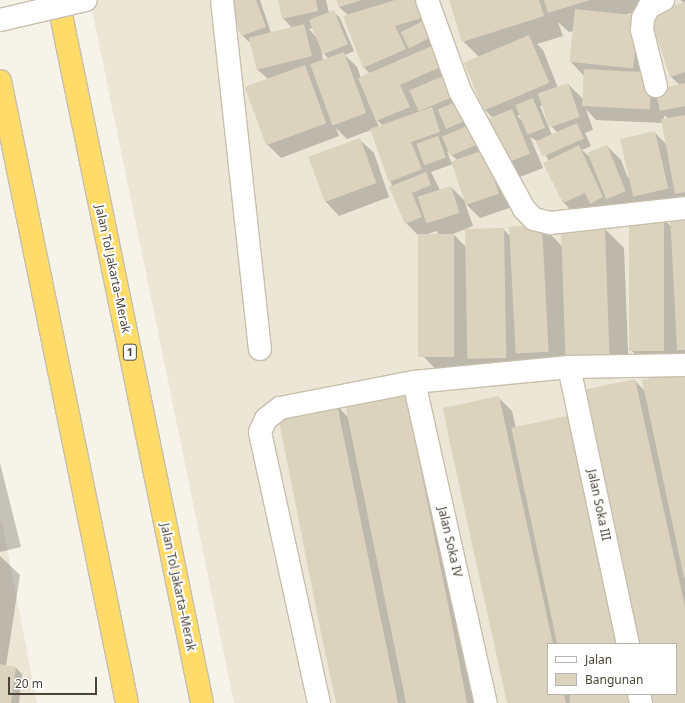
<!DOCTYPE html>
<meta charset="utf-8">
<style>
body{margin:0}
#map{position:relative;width:685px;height:703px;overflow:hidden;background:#f6f3e8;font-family:"Noto Sans",sans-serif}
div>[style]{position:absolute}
.residential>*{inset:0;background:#ebe6d6}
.shadow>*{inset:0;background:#0003}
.building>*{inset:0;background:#dcd3bf;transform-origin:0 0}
.roads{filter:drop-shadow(1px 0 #c6bfac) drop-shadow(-1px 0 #c6bfac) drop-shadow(0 1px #c6bfac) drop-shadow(0 -1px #c6bfac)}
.minor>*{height:22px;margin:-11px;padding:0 11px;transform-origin:11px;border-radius:11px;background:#fff}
.motorway>*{height:22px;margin:-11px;padding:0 11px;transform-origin:11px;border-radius:11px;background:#ffdb6a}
.bridges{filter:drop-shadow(1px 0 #c6bfac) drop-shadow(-1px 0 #c6bfac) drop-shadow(0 1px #c6bfac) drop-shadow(0 -1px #c6bfac)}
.minor-bridge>*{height:22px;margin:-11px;padding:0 11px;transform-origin:11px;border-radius:11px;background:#fff}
span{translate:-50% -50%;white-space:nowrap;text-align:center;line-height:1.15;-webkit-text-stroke:4px #fff;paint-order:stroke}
.shield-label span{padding:1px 3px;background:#fff;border:1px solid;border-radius:3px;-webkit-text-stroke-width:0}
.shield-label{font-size:11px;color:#4b4436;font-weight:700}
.street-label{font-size:12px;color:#4b4436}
.legend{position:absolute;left:547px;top:643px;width:130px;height:52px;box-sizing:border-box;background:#fff;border:1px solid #b7b4af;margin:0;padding:5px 7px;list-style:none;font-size:12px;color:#4b4436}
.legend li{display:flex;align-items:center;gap:8px;height:20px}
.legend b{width:20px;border:1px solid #b7b4af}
.scale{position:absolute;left:8px;top:677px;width:89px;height:18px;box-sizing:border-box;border:2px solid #4b4436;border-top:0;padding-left:5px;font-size:12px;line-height:14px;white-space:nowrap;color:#4b4436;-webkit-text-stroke:3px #fff;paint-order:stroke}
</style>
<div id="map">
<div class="residential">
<i style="clip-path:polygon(evenodd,90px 0,685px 0,685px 703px,234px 703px,90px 0,548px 644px,676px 644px,676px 694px,548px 694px,548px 644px)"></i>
<i style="clip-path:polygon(2px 522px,37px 703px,0 703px,0 523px)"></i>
</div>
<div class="shadow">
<i style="clip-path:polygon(evenodd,232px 0,260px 0,271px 33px,292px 28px,283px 18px,279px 0,326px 0,329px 13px,333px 11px,340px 18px,354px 51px,345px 55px,357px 67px,361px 78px,370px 74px,364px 67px,348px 15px,339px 7px,337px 0,418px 0,512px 207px,480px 218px,465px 203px,473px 226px,453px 234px,466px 247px,503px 229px,510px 236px,542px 226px,563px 247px,604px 228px,624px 248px,629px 376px,442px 376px,423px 356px,419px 236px,406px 223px,371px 130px,347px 139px,336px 128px,339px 136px,281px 158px,267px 144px,247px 87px,268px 79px,258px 70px,251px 41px,249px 42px,242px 35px,232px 0,313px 28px,317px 38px,309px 29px,313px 28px,232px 0,321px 47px,324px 54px,329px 59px,323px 61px,321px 47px,232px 0,376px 119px,383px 126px,379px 127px,376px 119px,232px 0,447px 151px,457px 160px,451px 162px,447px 151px,232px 0,453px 164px,466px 202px,451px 187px,440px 190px,431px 172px,453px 164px,232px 0,436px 231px,440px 235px,425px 235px,436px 231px)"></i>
<i style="clip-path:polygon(evenodd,450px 0,674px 0,639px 7px,640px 11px,625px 15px,666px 88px,680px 85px,671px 77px,684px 3px,680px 0,685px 0,685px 203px,680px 197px,681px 202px,647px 210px,637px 200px,639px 205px,621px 212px,613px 204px,616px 211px,578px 217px,564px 203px,544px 163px,549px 161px,537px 141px,530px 137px,543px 168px,520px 177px,507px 163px,492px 117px,485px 110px,465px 63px,479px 57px,463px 41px,450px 0,558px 22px,569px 32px,574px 31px,571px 62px,584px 76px,583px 99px,568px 84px,558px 88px,543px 50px,537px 44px,563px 36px,558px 22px,450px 0,544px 105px,551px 126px,558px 133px,552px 135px,540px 106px,544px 105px,450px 0,586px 109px,596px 120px,662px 123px,666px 144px,655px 133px,628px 178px,621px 160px,607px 146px,592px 159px,582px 150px,591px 146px,585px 133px,593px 130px,586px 109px,450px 0,520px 115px,523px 121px,517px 116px,520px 115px,450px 0,664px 115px,669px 119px,664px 120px,664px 115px)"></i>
<i style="clip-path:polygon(360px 140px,374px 153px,389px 197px,339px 216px,326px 202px,310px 158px)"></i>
<i style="clip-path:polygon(685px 213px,685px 356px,651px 371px,632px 351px,663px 219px,672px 227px)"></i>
<i style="clip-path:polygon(685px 372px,685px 703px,676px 694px,676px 644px,634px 380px,646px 392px)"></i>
<i style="clip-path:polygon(404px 393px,418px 407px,478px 703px,337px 703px,337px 406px,348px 417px)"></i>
<i style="clip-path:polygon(498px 397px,512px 411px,516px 428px,567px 417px,581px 431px,628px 644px,548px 644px,548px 694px,639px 694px,641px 703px,508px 703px)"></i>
<i style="clip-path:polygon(0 463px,21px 547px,0 552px)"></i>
<i style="clip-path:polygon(0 556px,20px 575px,6px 666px,15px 667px,22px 674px,19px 703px,0 703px)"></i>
</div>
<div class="building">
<i style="clip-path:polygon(228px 0,256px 0,266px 27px,241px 36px)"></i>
<i style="clip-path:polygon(278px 0,316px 0,318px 11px,282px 19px)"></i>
<i style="clip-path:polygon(336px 0,362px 0,339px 7px)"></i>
<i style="clip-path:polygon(395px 0,415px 0,421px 18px,395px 26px,406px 49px,363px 68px,343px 16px)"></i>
<i style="clip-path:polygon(449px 0,539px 0,544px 16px,462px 42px)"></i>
<i style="clip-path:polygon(544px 0,590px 0,548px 13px)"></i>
<i style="clip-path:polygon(685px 2px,685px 72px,670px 77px,649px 14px)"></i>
<i style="left:575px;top:9px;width:64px;height:53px;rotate:6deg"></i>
<i style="left:334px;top:10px;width:37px;height:27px;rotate:68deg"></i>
<i style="left:423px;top:21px;width:18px;height:25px;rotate:63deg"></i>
<i style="left:304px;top:24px;width:33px;height:57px;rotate:76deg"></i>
<i style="left:529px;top:35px;width:52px;height:71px;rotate:67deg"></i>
<i style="clip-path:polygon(434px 45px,443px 66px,400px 85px,410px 107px,376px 121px,358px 78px)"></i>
<i style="left:344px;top:52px;width:65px;height:36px;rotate:70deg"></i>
<i style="left:305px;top:65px;width:62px;height:64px;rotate:70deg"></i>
<i style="left:584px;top:69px;width:68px;height:37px;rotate:3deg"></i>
<i style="left:450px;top:73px;width:23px;height:44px;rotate:67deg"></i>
<i style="left:568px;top:83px;width:36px;height:32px;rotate:71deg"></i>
<i style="clip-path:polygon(685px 83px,685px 106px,660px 111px,655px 90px)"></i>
<i style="left:533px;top:98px;width:32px;height:19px;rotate:68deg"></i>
<i style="left:458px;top:101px;width:21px;height:22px;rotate:67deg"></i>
<i style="clip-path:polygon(432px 107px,440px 132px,411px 142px,422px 169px,389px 182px,370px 129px)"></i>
<i style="left:512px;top:109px;width:48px;height:26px;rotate:68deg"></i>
<i style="clip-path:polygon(685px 115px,685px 192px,675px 194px,661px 119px)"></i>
<i style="left:577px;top:123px;width:17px;height:45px;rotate:66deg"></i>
<i style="left:467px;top:126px;width:21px;height:27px;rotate:67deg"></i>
<i style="left:655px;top:131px;width:59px;height:36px;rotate:77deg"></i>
<i style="left:438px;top:136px;width:23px;height:23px;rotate:70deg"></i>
<i style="left:360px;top:138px;width:48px;height:55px;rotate:70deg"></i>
<i style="clip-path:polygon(579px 145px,603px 197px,590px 204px,585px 193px,563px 203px,543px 163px)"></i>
<i style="left:607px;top:145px;width:50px;height:21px;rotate:68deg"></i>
<i style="left:484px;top:150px;width:46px;height:35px;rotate:71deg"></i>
<i style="clip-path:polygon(426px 172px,431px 185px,412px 193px,422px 217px,405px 224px,389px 187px)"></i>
<i style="left:451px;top:186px;width:28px;height:35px;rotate:72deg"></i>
<i style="clip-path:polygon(685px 212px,685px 350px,677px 350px,670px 213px)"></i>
<i style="left:629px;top:218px;width:35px;height:133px"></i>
<i style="left:542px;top:225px;width:127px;height:33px;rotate:87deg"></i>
<i style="left:605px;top:227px;width:129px;height:44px;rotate:88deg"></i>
<i style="left:504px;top:228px;width:130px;height:39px;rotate:89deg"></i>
<i style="left:418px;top:234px;width:36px;height:123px"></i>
<i style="clip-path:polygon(685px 371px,685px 578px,684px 578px,642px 380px)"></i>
<i style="clip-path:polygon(635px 379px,685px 607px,685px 703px,648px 703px,646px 694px,676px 694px,676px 644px,635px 644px,579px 391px)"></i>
<i style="clip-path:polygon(405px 392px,450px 614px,467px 703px,406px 703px,345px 404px)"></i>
<i style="clip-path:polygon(499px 396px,553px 644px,548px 644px,548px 694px,564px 694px,566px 703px,507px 703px,449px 439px,443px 408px)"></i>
<i style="clip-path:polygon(337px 404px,390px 664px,398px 703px,336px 703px,322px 638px,278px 416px)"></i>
<i style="left:567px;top:416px;width:233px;height:57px;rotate:78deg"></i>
<i style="clip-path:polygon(0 664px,16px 667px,11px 703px,0 703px)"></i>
<i style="left:570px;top:694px;width:58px;height:9px"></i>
</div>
<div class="roads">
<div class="minor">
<i style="left:222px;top:0;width:351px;rotate:83.8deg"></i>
<i style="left:427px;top:0;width:97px;rotate:70.1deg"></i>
<i style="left:460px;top:91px;width:134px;rotate:61.5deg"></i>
<i style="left:524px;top:209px;width:14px;rotate:45deg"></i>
<i style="left:534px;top:219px;width:16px;rotate:14deg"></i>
<i style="left:550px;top:223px;width:136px;rotate:-6.3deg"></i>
<i style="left:656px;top:86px;width:58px;rotate:-104deg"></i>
<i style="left:642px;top:30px;width:12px;rotate:-85deg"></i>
<i style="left:643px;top:18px;width:13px;rotate:-61deg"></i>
<i style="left:649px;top:7px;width:16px;rotate:-27deg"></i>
<i style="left:569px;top:367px;width:283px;rotate:78deg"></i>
<i style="left:414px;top:382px;width:329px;rotate:77.4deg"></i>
<i style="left:639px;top:694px;width:9px;rotate:77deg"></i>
<i style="left:319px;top:703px;width:277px;rotate:-102.3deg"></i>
<i style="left:260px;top:432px;width:14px;rotate:-65deg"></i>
<i style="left:266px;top:419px;width:18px;rotate:-38deg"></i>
<i style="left:280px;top:408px;width:136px;rotate:-11deg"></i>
<i style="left:414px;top:382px;width:156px;rotate:-5.5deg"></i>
<i style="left:569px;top:367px;width:116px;rotate:-1deg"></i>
</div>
<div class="motorway">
<i style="left:58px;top:0;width:718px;rotate:78.42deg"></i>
<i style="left:0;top:81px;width:635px;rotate:78.46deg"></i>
</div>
</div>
<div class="bridges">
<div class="minor-bridge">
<i style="left:0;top:20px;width:88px;rotate:-13.1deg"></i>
</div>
</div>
<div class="shield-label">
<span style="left:130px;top:352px">1</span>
</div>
<div class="street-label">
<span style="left:113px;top:269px;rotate:78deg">Jalan Tol Jakarta–Merak</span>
<span style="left:599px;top:505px;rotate:78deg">Jalan Soka III</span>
<span style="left:450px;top:542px;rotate:77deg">Jalan Soka IV</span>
<span style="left:178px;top:587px;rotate:78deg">Jalan Tol Jakarta–Merak</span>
</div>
<ul class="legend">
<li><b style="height:5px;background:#fff"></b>Jalan</li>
<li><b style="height:11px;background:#dcd3bf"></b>Bangunan</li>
</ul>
<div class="scale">20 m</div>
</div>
